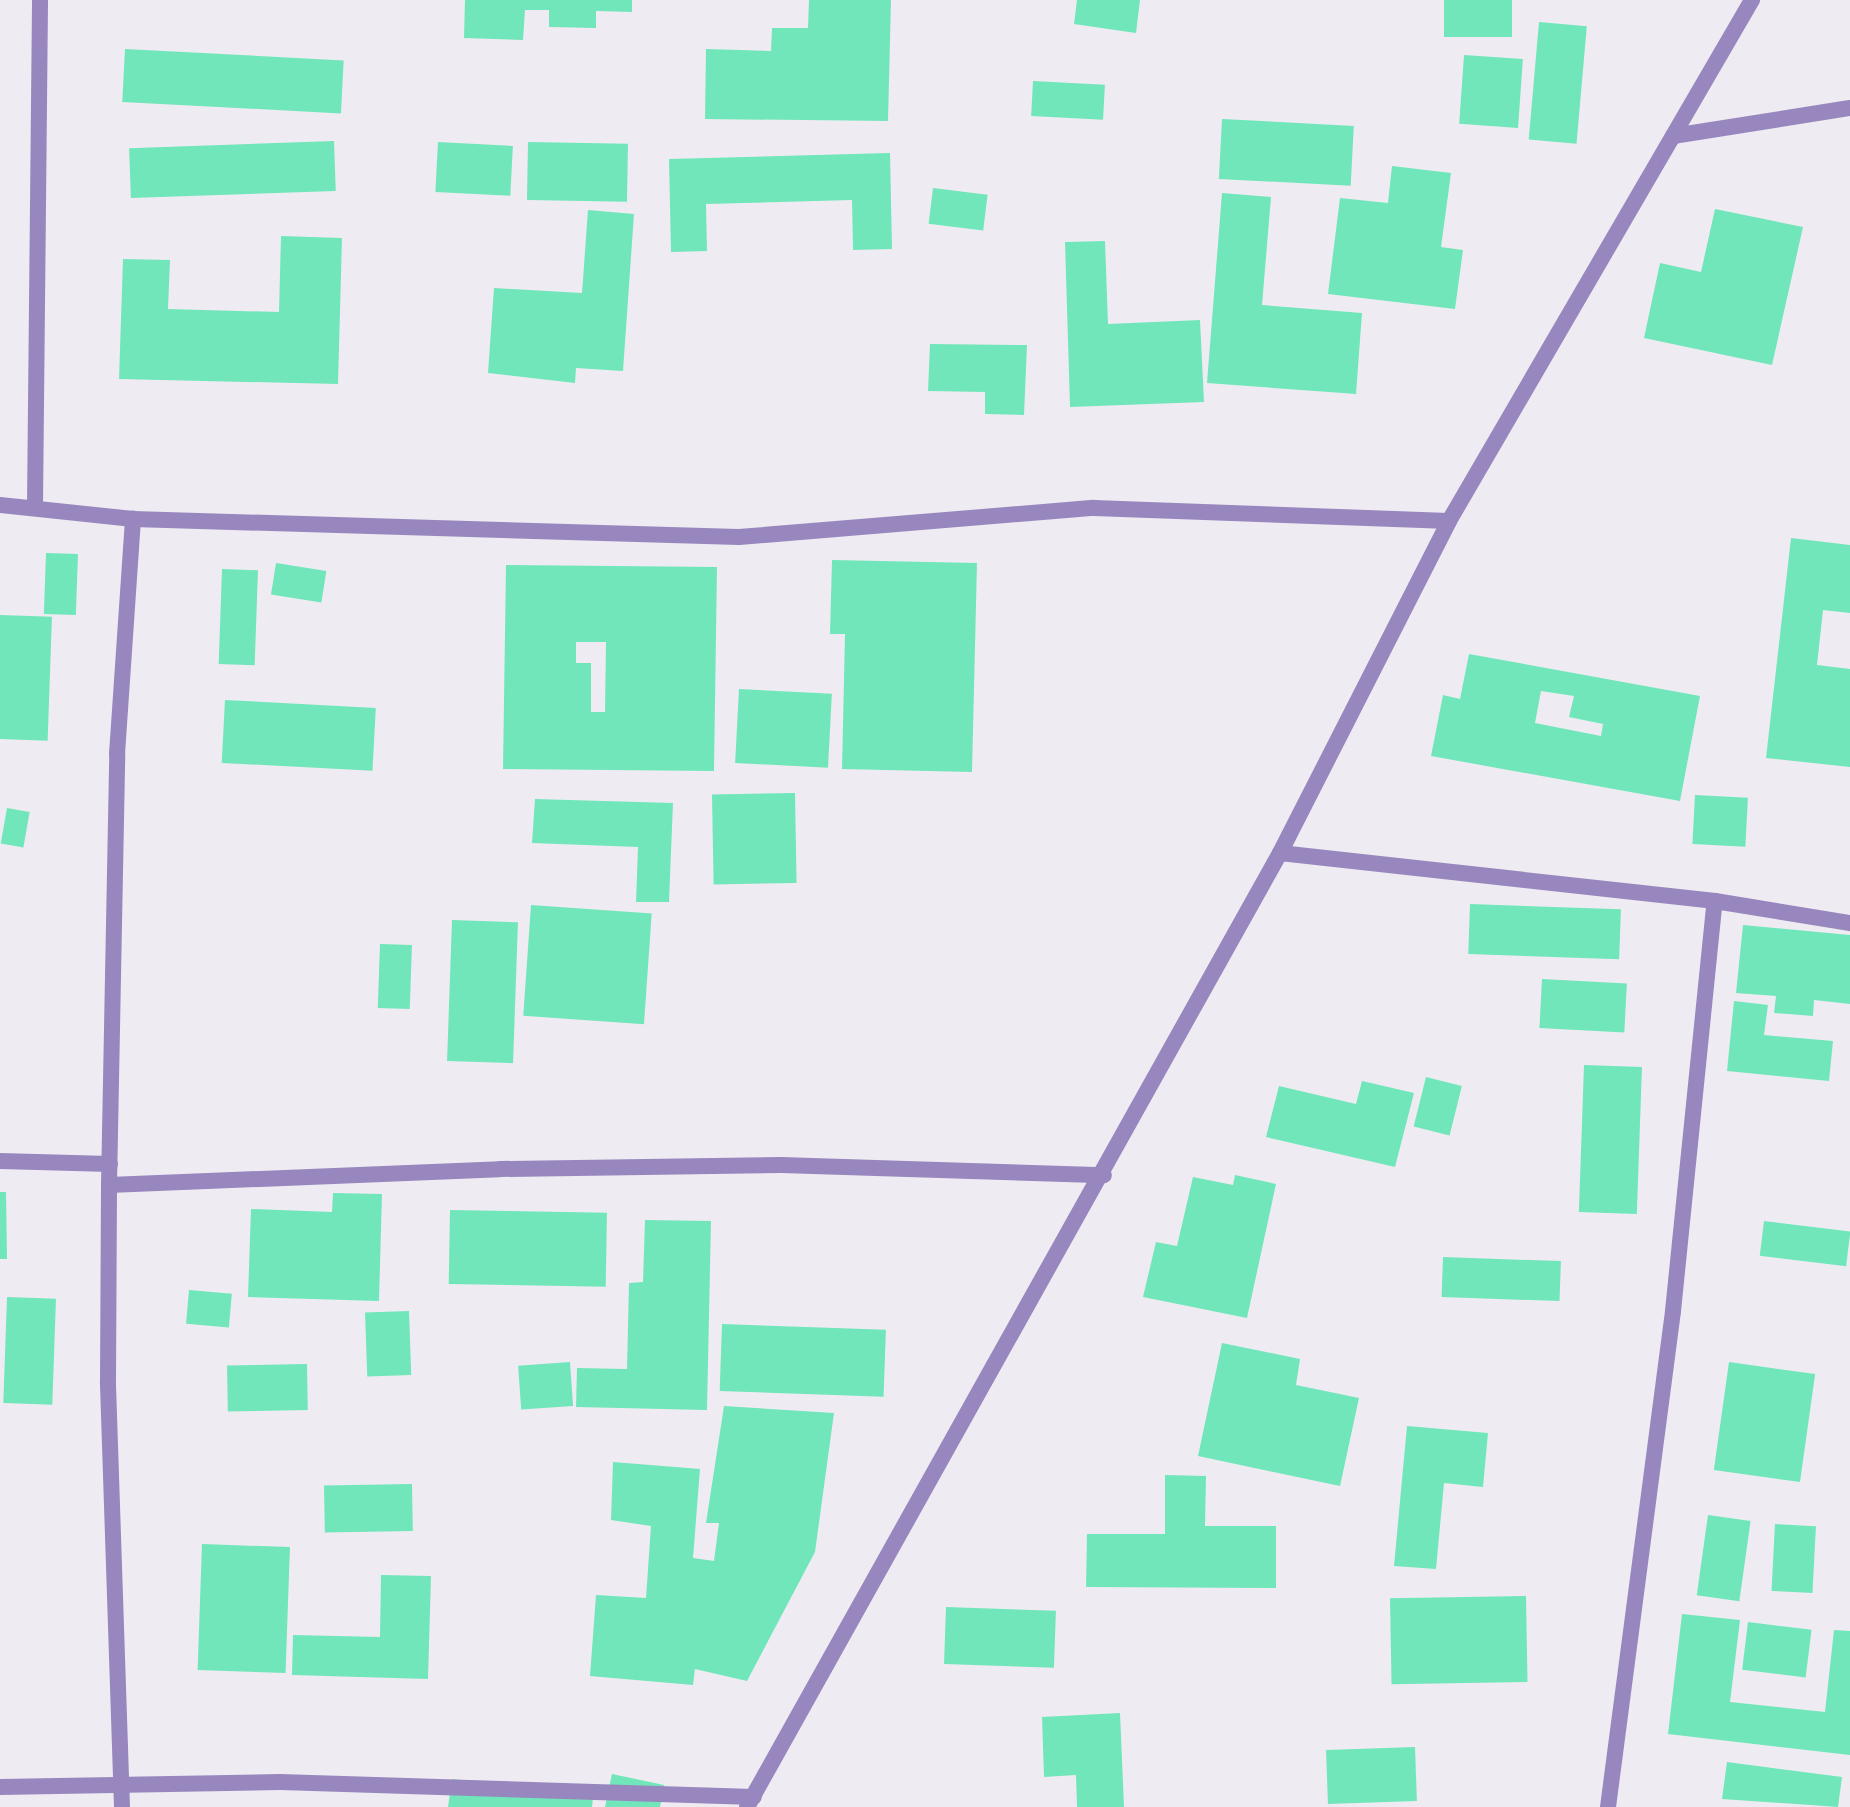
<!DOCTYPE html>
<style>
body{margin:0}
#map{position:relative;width:1850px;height:1807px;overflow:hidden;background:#eeecf2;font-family:"Golos Text",sans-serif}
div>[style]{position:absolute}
.building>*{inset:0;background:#71e6ba;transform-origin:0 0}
.minor>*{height:16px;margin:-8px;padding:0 8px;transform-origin:8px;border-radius:8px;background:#9887be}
span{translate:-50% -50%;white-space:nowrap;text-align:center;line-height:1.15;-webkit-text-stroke:6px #fbfafe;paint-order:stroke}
</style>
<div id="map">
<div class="building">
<i style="clip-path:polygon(465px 0,632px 0,632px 12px,596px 11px,596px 28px,549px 27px,549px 10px,525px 10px,523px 40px,464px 38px)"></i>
<i style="clip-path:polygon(809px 0,891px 0,888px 121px,705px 119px,706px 49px,771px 51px,772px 28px,808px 28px)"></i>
<i style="clip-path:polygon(1077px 0,1140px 0,1136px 33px,1074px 24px)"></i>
<i style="left:1444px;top:0;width:68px;height:37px"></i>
<i style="left:1539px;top:22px;width:48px;height:118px;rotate:5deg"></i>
<i style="left:125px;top:49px;width:219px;height:53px;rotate:3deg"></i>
<i style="left:1464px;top:55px;width:59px;height:69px;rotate:4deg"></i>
<i style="left:1033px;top:81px;width:72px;height:35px;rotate:3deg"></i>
<i style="left:1222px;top:119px;width:132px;height:60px;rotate:3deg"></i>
<i style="left:334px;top:141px;width:50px;height:205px;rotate:88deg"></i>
<i style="left:438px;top:142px;width:75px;height:50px;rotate:3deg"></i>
<i style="left:528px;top:142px;width:100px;height:58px;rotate:1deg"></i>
<i style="clip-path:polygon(890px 153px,892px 249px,853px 250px,852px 200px,706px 204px,707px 251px,671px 252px,669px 159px)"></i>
<i style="clip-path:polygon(1392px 166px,1451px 173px,1441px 247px,1463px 250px,1455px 309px,1328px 294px,1340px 198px,1388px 203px)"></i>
<i style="left:933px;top:188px;width:55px;height:36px;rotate:7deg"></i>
<i style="clip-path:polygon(1222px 193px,1271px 197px,1262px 305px,1362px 313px,1356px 394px,1207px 383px)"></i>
<i style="clip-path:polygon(1715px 209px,1803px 227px,1772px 365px,1644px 338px,1660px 263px,1701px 272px)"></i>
<i style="clip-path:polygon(588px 210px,634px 214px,623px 371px,576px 368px,575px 383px,488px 373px,494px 288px,582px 293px)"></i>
<i style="clip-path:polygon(281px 236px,342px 238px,338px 384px,119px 379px,123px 259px,170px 260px,168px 309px,279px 312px)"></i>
<i style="clip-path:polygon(1105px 241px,1108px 324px,1200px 320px,1204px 402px,1070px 407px,1065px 242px)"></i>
<i style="clip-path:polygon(930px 344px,1027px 345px,1024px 415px,985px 414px,985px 392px,928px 391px)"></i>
<i style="clip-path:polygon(1791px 538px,1850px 545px,1850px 613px,1823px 610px,1817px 665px,1850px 669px,1850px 767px,1766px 758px)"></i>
<i style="left:46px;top:553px;width:32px;height:61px;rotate:2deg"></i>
<i style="clip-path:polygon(832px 560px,977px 563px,972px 772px,842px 769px,845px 634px,830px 634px)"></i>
<i style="left:276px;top:563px;width:51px;height:32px;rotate:9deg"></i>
<i style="clip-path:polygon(evenodd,506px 565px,717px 567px,714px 771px,503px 769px,506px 565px,576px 642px,606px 642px,605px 712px,591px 712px,591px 663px,576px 663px,576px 642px)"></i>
<i style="left:222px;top:569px;width:36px;height:95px;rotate:2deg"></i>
<i style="left:0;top:615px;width:52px;height:124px;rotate:2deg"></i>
<i style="clip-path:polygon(evenodd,1469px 654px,1700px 696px,1680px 801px,1431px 756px,1443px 695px,1460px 699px,1469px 654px,1541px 691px,1574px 696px,1569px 717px,1603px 724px,1601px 736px,1535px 723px,1541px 691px)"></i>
<i style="left:739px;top:689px;width:93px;height:74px;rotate:3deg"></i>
<i style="left:225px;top:700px;width:151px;height:63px;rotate:3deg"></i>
<i style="left:795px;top:793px;width:90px;height:83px;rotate:89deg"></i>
<i style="left:1695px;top:795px;width:53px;height:49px;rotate:3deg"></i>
<i style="clip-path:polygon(535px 799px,673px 803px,669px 902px,636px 902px,638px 847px,532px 843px)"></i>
<i style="left:7px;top:808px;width:23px;height:36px;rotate:10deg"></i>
<i style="left:1470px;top:904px;width:151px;height:50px;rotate:2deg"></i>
<i style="left:531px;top:905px;width:121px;height:111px;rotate:4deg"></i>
<i style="left:452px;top:920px;width:66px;height:141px;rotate:2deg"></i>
<i style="clip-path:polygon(1743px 925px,1850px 935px,1850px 1004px,1814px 1000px,1813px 1016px,1774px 1013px,1776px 996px,1736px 993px)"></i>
<i style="left:380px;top:944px;width:32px;height:64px;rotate:2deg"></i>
<i style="left:1542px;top:979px;width:85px;height:49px;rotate:3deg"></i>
<i style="clip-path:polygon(1734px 1001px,1768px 1005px,1764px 1035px,1833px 1041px,1829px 1081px,1727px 1071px)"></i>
<i style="left:1584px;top:1065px;width:58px;height:147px;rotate:2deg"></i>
<i style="left:1426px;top:1077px;width:37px;height:51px;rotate:14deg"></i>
<i style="clip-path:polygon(1362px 1081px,1414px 1093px,1395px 1167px,1266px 1137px,1279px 1086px,1356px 1104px)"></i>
<i style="clip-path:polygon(1235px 1175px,1276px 1184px,1247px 1318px,1143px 1297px,1156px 1242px,1177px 1246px,1193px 1177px,1233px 1185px)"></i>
<i style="clip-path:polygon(0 1192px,6px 1192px,7px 1259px,0 1259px)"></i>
<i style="clip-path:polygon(333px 1193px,382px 1194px,379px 1301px,248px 1297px,251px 1209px,332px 1212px)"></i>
<i style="left:450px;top:1210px;width:157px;height:74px;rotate:1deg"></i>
<i style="clip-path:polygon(645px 1220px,711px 1221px,707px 1410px,576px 1407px,577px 1368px,627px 1369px,629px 1283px,643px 1282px)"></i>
<i style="left:1764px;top:1221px;width:87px;height:35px;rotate:7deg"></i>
<i style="left:1443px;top:1257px;width:118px;height:40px;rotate:2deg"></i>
<i style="left:189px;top:1290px;width:43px;height:34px;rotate:5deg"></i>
<i style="left:7px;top:1297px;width:49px;height:106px;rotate:2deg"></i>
<i style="left:409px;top:1311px;width:64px;height:44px;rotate:88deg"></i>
<i style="left:722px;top:1324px;width:164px;height:67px;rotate:2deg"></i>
<i style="clip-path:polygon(1222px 1343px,1300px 1359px,1296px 1385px,1359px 1398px,1340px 1486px,1198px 1456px)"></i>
<i style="left:570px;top:1362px;width:44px;height:52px;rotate:86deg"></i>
<i style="left:1729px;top:1362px;width:87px;height:109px;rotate:8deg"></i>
<i style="left:307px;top:1364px;width:46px;height:80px;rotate:89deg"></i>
<i style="clip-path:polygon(724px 1406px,834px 1413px,815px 1552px,747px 1681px,695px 1669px,693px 1685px,590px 1676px,596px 1595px,646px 1598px,651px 1526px,611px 1520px,613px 1462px,700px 1469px,693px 1558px,714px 1561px,719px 1523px,706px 1523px)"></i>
<i style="clip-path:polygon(1407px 1426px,1488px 1433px,1483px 1487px,1444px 1483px,1436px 1569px,1394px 1566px)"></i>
<i style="clip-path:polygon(1165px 1475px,1206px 1476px,1205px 1526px,1276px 1526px,1276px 1588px,1086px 1587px,1087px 1534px,1165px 1534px)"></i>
<i style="left:412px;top:1484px;width:47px;height:88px;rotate:89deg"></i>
<i style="left:1708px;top:1515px;width:43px;height:81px;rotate:8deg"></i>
<i style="left:1775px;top:1524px;width:41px;height:67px;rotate:3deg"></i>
<i style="left:202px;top:1544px;width:88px;height:126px;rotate:2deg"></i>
<i style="clip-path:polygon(381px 1575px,431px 1576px,428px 1679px,292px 1675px,293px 1635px,380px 1637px)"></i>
<i style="left:1526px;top:1596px;width:86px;height:136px;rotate:89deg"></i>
<i style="left:946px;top:1607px;width:110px;height:57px;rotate:2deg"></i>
<i style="clip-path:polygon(1682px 1614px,1740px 1620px,1730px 1702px,1825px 1712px,1834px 1630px,1850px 1631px,1850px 1755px,1668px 1734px)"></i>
<i style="left:1748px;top:1622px;width:64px;height:48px;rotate:7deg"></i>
<i style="clip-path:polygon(1120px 1713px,1124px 1807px,1077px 1807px,1076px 1775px,1044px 1777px,1042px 1717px)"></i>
<i style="left:1415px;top:1747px;width:54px;height:89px;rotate:88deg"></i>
<i style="clip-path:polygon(1727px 1762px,1842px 1777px,1838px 1807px,1722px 1799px)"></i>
<i style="clip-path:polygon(612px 1774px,664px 1785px,660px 1807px,605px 1807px)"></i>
<i style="clip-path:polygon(452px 1779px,593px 1798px,592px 1807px,448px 1807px)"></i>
</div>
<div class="minor">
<i style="left:1673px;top:136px;width:179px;rotate:-9deg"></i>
<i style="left:0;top:505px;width:134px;rotate:6deg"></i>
<i style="left:133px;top:519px;width:606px;rotate:1.7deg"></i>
<i style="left:739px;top:537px;width:356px;rotate:-4.7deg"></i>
<i style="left:1094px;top:508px;width:355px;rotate:2.1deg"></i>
<i style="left:35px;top:506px;width:506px;rotate:-89.43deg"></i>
<i style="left:1280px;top:853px;width:438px;rotate:6.3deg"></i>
<i style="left:1715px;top:901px;width:137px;rotate:9.3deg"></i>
<i style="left:0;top:1161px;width:110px;rotate:1.6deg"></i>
<i style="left:109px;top:1185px;width:391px;rotate:-2.3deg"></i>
<i style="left:500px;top:1169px;width:281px;rotate:-0.8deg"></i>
<i style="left:781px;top:1165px;width:323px;rotate:1.8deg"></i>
<i style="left:0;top:1787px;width:280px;rotate:-1deg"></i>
<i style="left:280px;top:1782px;width:474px;rotate:1.8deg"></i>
<i style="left:122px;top:1807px;width:427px;rotate:-91.9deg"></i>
<i style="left:108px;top:1380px;width:195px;rotate:-89.7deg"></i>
<i style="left:109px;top:1185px;width:431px;rotate:-88.9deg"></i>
<i style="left:117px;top:754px;width:236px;rotate:-86.1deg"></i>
<i style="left:747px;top:1807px;width:1093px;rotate:-60.81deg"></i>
<i style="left:1280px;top:853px;width:373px;rotate:-63deg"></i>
<i style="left:1449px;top:521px;width:603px;rotate:-59.82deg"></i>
<i style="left:1608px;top:1807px;width:500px;rotate:-82.53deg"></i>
<i style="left:1673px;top:1311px;width:412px;rotate:-84.2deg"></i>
</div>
</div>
